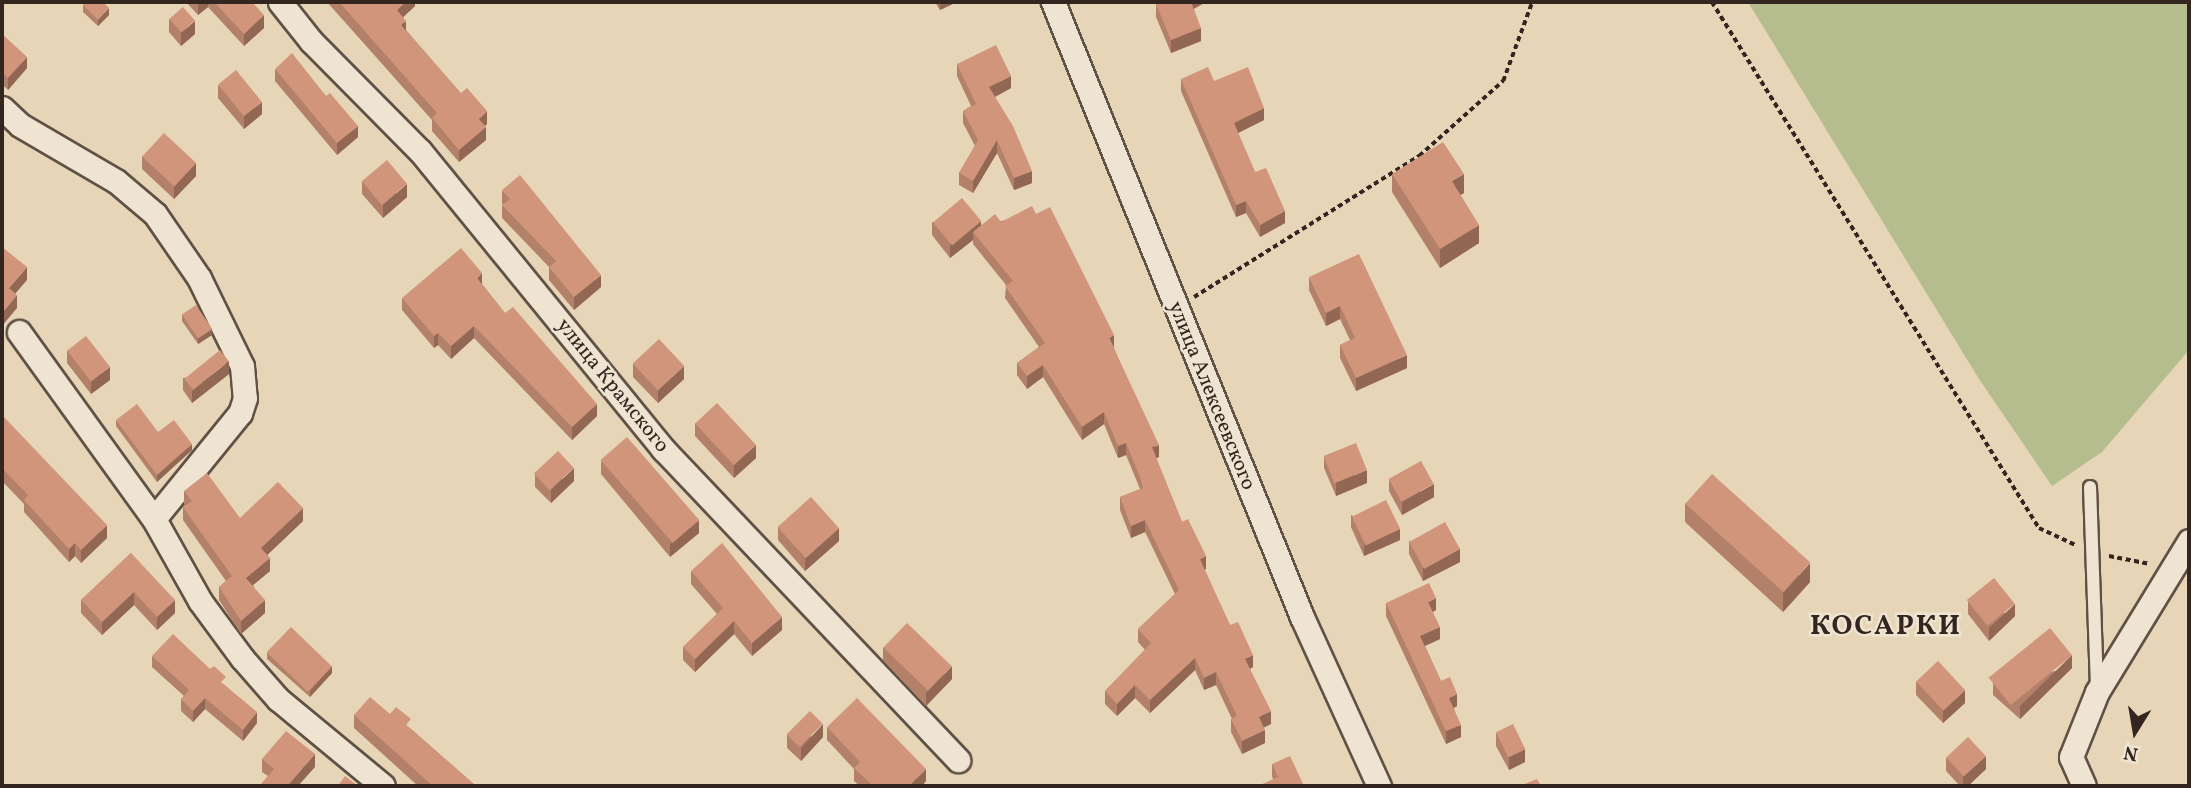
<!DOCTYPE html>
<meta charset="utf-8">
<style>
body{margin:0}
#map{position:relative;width:2191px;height:788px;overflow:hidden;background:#e7d5b8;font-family:Vollkorn,serif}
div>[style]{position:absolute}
.green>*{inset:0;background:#b5bd8f}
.path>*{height:3.5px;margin-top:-1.75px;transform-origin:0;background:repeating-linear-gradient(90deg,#33251f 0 5px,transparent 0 8.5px)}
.roads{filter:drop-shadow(2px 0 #605145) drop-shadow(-2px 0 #605145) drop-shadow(0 2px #605145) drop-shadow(0 -2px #605145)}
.service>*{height:12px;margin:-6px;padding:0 6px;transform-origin:6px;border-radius:6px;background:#efe4d1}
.minor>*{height:23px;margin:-11.5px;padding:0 11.5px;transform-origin:11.5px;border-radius:11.5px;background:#efe4d1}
.wall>*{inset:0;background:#b38069}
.shaded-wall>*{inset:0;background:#926855}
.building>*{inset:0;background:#d0957a;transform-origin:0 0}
span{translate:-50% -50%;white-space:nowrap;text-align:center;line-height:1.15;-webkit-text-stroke:5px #efe4d1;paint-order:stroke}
.street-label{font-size:21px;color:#33251f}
.district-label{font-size:28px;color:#33251f;font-weight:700;letter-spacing:2px}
.frame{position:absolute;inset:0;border:4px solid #33251f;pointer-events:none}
.north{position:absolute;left:2100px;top:697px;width:70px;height:70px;-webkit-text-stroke:5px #efe4d1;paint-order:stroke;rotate:191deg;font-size:19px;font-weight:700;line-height:28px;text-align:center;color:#33251f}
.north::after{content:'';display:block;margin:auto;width:24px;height:32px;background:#33251f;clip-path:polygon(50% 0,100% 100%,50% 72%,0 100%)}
</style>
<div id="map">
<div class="green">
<i style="clip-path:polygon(1748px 2px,2189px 2px,2189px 350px,2102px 452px,2052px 486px,1979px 379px)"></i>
</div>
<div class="path">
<i style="left:1712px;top:2px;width:619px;rotate:58.13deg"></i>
<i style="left:2039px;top:528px;width:40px;rotate:25deg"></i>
<i style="left:1194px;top:297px;width:266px;rotate:-32.1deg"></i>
<i style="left:1419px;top:156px;width:113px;rotate:-41.8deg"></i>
<i style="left:1503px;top:81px;width:84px;rotate:-69.8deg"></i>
<i style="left:2109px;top:556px;width:42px;rotate:11deg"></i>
</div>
<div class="roads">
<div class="service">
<i style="left:2090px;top:487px;width:199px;rotate:88deg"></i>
</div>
<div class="minor">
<i style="left:280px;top:2px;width:50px;rotate:51.5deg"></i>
<i style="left:311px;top:41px;width:155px;rotate:45.3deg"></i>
<i style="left:420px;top:151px;width:385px;rotate:50.8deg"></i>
<i style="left:663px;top:449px;width:429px;rotate:46.5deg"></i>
<i style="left:1053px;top:2px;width:663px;rotate:67.96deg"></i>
<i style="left:1302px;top:617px;width:186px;rotate:65.5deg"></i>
<i style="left:2px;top:108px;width:25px;rotate:43deg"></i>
<i style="left:20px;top:125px;width:111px;rotate:30.3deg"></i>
<i style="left:116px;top:181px;width:51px;rotate:40.2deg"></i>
<i style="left:155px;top:214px;width:78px;rotate:55.5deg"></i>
<i style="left:199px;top:278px;width:98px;rotate:64deg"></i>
<i style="left:242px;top:366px;width:32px;rotate:85deg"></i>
<i style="left:245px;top:398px;width:16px;rotate:108deg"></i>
<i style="left:240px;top:413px;width:136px;rotate:129.1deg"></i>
<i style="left:154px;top:519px;width:94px;rotate:60.7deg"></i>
<i style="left:200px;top:601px;width:71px;rotate:53.6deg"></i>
<i style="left:242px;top:658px;width:55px;rotate:48.7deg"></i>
<i style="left:278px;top:699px;width:136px;rotate:39.6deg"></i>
<i style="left:19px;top:332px;width:231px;rotate:54.2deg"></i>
<i style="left:2084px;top:786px;width:32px;rotate:-114deg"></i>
<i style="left:2071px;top:757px;width:70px;rotate:-68.2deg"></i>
<i style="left:2097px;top:692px;width:177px;rotate:-58.6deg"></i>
</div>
</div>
<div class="wall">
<i style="clip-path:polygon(186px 2px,252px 2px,264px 28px,244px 46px,208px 7px,198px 15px)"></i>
<i style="clip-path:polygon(327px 2px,415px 2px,415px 6px,403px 17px,406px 30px,487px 124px,485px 126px,486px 140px,459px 162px,432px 131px,432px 120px)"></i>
<i style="clip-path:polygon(935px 2px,957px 2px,940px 10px)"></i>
<i style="clip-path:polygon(1155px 2px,1206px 2px,1194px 9px,1201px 41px,1171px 53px,1156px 17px,1156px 4px)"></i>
<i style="clip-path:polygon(83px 5px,109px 15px,98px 26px,83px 12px)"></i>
<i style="clip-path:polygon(169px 19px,195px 34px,181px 46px,169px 32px)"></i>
<i style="clip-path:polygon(2px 34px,27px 68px,8px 90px,2px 84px)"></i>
<i style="clip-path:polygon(957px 64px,1011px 88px,995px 97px,1032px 183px,1014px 190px,997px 153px,973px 193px,959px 185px,959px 173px,975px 146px,963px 123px,963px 111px,971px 106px,957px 76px)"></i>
<i style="clip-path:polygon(275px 69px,326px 96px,358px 137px,337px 155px,275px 81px)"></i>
<i style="clip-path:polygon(1181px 79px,1214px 81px,1264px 120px,1238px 133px,1255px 172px,1285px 223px,1260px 237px,1246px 213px,1236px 217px,1181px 91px)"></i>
<i style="clip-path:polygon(218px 85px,262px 114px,244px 129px,218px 98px)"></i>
<i style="clip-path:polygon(142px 156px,196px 176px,174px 199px,142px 169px)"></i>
<i style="clip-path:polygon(1392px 174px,1464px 193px,1460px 195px,1479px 243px,1440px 268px,1392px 192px)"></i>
<i style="clip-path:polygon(362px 181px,407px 197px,383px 218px,362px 194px)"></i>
<i style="clip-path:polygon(502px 190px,601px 287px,574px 310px,549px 280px,549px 267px,502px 218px,502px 205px,503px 205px,502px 203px)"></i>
<i style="clip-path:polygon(1036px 214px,1114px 348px,1159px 457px,1156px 458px,1182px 522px,1206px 569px,1204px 570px,1230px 625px,1253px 667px,1250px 669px,1271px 724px,1264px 727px,1265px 743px,1242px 754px,1231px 732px,1231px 719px,1232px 719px,1216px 685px,1204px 690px,1195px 670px,1150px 713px,1135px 698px,1117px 716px,1105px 704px,1105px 691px,1145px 650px,1138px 642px,1138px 629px,1175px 594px,1145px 532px,1131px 538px,1120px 510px,1120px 497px,1140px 489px,1126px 455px,1118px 458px,1104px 424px,1082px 440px,1043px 377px,1027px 389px,1017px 375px,1017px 363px,1039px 347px,1005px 298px,1006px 285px,973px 244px,973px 240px,950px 258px,932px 235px,932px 222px,981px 225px)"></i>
<i style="clip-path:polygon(1309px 277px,1407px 368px,1356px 391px,1340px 358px,1340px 345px,1350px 340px,1340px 319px,1326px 326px,1309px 290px)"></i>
<i style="clip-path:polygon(482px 284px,505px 313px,597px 416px,572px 440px,474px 338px,451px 359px,438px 345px,434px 348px,402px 310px,402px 298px)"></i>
<i style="clip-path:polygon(182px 314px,212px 335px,198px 344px,182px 321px)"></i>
<i style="clip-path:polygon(67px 350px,110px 380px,91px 394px,67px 363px)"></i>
<i style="clip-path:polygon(633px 364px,684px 379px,658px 403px,633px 377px)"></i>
<i style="clip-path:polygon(229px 374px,192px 403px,183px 390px,183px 378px)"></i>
<i style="clip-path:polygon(2px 415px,107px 538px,81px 563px,75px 556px,69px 562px,24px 512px,24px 504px,2px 481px)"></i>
<i style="clip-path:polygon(116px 420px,158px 432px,192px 450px,157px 482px,116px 426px)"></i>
<i style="clip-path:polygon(695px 423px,756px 458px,734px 478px,695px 436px)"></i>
<i style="clip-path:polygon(1324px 456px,1367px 483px,1336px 496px,1324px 468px)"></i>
<i style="clip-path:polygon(601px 461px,699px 533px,670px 557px,601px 474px)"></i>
<i style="clip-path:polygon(535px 474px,574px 481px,551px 503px,535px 487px)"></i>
<i style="clip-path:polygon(1389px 479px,1434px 497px,1402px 515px,1389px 491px)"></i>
<i style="clip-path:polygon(184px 491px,240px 518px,303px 521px,267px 555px,270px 571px,253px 585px,265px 613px,241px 634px,219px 600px,219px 587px,226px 581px,183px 520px,183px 507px,185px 505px,184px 504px)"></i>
<i style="clip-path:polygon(1685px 503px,1810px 582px,1783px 612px,1685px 522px)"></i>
<i style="clip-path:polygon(1351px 515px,1400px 540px,1364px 556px,1351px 527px)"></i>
<i style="clip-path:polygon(778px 527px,839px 541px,805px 571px,778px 540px)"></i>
<i style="clip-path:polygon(1409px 541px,1460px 562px,1423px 581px,1409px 554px)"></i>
<i style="clip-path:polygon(131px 553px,175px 613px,157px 630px,134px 605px,102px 635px,81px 613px,81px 600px)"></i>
<i style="clip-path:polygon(691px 571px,782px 630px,752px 656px,734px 634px,695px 672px,683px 660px,683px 647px,717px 614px,691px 584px)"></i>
<i style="clip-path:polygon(1968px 602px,2015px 616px,1989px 641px,1968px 614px)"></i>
<i style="clip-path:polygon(1386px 603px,1436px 610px,1433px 612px,1440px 639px,1425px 646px,1441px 681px,1457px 706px,1454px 708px,1461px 737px,1446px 744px,1386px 616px)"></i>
<i style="clip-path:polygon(883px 647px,952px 679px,926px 706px,883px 660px)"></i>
<i style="clip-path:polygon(267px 653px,332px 673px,310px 697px,267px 659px)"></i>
<i style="clip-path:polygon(152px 656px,226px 686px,257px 723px,243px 741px,205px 709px,193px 722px,181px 711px,181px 699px,184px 696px,152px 667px)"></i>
<i style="clip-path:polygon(2072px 668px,2020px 719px,1993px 695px,1993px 682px)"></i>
<i style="clip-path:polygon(1916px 682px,1965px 703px,1943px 723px,1916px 695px)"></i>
<i style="clip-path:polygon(390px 714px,411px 729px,476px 786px,418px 786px,354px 728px,354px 715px)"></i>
<i style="clip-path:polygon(827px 727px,926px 781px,922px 786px,860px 786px,854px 781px,854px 769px,827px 740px)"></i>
<i style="clip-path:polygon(1496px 733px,1525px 762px,1509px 770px,1496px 746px)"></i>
<i style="clip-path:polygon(787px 735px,823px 737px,801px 761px,787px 748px)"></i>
<i style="clip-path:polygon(1946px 758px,1986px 769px,1968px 786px,1960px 786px,1946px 771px)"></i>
<i style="clip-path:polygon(262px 759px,315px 767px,268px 776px,262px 772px)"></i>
<i style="clip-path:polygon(1272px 764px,1304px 786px,1273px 779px,1272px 776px)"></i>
</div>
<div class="shaded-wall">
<i style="clip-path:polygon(200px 2px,208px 2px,208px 7px,198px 15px,198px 3px)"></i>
<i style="clip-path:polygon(406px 2px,415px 2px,415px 6px,397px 23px,397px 10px)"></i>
<i style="clip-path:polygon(940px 2px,957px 2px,940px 10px)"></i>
<i style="clip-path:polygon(1189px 2px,1206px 2px,1189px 11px)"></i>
<i style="clip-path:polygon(109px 8px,109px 15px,98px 26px,98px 20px)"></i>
<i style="clip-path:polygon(264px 15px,264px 28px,244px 46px,244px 34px)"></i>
<i style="clip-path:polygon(195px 21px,195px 34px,181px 46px,181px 33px)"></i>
<i style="clip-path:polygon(406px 21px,406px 33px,401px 25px)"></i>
<i style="clip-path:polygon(1201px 28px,1201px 41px,1171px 53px,1171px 40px)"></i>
<i style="clip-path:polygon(27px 57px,27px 68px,8px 90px,8px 78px)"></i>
<i style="clip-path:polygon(1011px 76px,1011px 88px,989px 100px,989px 87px)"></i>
<i style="clip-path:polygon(262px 102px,262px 114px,244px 129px,244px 116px)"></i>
<i style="clip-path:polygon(1264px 108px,1264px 120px,1234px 135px,1234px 123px)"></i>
<i style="clip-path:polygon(487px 111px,487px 124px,479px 132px,479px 119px)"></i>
<i style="clip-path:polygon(358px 126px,358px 137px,337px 155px,337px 143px)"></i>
<i style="clip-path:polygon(486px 127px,486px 140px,459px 162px,459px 150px)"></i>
<i style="clip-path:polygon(997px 140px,997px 153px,973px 193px,973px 181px)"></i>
<i style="clip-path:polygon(196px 163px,196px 176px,174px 199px,174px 186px)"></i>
<i style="clip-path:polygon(1032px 171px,1032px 183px,1014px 190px,1014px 178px)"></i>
<i style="clip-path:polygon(1464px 174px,1464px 193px,1452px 200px,1452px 181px)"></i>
<i style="clip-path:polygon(407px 184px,407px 197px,383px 218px,383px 205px)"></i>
<i style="clip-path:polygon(1246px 201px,1246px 213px,1236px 217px,1236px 205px)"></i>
<i style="clip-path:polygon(1285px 211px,1285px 223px,1260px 237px,1260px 225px)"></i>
<i style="clip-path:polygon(981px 221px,981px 234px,973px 232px,973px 240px,950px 258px,950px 245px)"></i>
<i style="clip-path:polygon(1479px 225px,1479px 243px,1440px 268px,1440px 249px)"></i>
<i style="clip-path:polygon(27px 267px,27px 280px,9px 301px,9px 288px)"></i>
<i style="clip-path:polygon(482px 273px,482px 286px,477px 278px)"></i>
<i style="clip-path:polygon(601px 275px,601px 287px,574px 310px,574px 297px)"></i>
<i style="clip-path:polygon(17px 295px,17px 308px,2px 326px,2px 313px)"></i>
<i style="clip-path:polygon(1340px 306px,1340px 319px,1326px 326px,1326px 313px)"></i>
<i style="clip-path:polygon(474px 326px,474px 338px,451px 359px,451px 346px)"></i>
<i style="clip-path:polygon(212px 329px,212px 335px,198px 344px,198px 338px)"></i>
<i style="clip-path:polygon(438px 333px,438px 345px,434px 348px,434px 336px)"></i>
<i style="clip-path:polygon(1114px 335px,1114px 348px,1109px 338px)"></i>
<i style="clip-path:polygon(1407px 355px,1407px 368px,1356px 391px,1356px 378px)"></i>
<i style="clip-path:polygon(229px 361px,229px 374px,192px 403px,192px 391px)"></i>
<i style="clip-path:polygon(1043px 365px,1043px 377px,1027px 389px,1027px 376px)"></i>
<i style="clip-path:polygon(684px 366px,684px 379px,658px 403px,658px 390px)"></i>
<i style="clip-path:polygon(110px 367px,110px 380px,91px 394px,91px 381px)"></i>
<i style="clip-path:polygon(597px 404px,597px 416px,572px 440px,572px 427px)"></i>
<i style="clip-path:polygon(1104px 412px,1104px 424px,1082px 440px,1082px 427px)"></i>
<i style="clip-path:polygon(1126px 443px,1126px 455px,1118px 458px,1118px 446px)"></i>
<i style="clip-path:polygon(192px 444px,192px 450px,157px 482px,157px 475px)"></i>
<i style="clip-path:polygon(756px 445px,756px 458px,734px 478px,734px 465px)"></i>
<i style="clip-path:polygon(1159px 445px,1159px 457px,1152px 460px,1152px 447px)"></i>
<i style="clip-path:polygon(574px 468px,574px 481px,551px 503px,551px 490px)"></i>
<i style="clip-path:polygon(1367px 470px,1367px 483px,1336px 496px,1336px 483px)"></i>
<i style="clip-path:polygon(1434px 484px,1434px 497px,1402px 515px,1402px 502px)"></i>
<i style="clip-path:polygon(303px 508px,303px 521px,261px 561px,261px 548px)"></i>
<i style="clip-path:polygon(699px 520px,699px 533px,670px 557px,670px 544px)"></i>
<i style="clip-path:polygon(1145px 520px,1145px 532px,1131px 538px,1131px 526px)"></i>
<i style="clip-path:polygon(107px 525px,107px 538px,81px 563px,81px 550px)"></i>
<i style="clip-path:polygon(839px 528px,839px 541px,805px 571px,805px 558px)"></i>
<i style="clip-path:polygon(1400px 529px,1400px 540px,1364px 556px,1364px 545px)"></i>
<i style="clip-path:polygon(75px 543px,75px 556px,69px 562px,69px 549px)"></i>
<i style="clip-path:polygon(1460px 549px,1460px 562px,1423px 581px,1423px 568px)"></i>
<i style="clip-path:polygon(1206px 556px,1206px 569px,1200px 572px,1200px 559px)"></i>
<i style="clip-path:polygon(270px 558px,270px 571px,246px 591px,246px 578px)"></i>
<i style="clip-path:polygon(1810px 563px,1810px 582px,1783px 612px,1783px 593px)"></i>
<i style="clip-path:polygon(134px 592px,134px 605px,102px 635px,102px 622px)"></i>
<i style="clip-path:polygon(1436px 598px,1436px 610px,1428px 614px,1428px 602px)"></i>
<i style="clip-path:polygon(175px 600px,175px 613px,157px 630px,157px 617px)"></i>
<i style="clip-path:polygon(265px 600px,265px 613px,241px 634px,241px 621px)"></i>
<i style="clip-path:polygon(2015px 604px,2015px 616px,1989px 641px,1989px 628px)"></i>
<i style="clip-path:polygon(782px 617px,782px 630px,752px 656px,752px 643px)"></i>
<i style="clip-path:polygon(734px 621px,734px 634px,695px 672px,695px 659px)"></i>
<i style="clip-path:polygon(1440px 627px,1440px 639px,1420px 648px,1420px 636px)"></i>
<i style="clip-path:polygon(1253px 655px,1253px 667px,1245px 671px,1245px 659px)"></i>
<i style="clip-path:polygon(2072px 655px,2072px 668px,2020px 719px,2020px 706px)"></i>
<i style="clip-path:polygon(1195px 658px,1195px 670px,1150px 713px,1150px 700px)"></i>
<i style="clip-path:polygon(332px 666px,332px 673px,310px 697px,310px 691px)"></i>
<i style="clip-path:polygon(952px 666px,952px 679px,926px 706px,926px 693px)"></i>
<i style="clip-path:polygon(1216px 672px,1216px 685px,1204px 690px,1204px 678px)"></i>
<i style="clip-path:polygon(1135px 685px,1135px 698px,1117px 716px,1117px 704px)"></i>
<i style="clip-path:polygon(1965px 690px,1965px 703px,1943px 723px,1943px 710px)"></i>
<i style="clip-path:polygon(1457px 694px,1457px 706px,1449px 710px,1449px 698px)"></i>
<i style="clip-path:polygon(205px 698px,205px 709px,193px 722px,193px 711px)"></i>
<i style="clip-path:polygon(1271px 711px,1271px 724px,1259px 730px,1259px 717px)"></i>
<i style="clip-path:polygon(257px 712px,257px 723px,243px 741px,243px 730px)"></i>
<i style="clip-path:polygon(823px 724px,823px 737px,801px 761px,801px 748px)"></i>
<i style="clip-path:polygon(1461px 725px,1461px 737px,1446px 744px,1446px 731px)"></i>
<i style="clip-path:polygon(1265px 730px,1265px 743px,1242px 754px,1242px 741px)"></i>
<i style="clip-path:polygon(1525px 749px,1525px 762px,1509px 770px,1509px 757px)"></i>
<i style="clip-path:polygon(315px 754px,315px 767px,298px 786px,287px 786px)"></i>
<i style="clip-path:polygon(1986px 756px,1986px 769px,1968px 786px,1963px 786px,1963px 777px)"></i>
<i style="clip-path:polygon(926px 769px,926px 781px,922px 786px,909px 786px)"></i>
</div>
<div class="building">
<i style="clip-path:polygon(86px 2px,103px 2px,109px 8px,98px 20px,83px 5px)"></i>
<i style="clip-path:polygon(214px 2px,252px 2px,264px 15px,244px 34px)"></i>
<i style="clip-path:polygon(339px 2px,406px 2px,397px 10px,406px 21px,401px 25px,461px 93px,467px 88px,487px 111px,479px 119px,486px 127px,459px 150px,432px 118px,437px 113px)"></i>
<i style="clip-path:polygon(1161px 2px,1191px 2px,1201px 28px,1171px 40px,1156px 4px)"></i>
<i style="left:183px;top:7px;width:18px;height:18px;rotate:49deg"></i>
<i style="clip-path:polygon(2px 34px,27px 57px,8px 78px,2px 72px)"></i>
<i style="clip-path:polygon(996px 45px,1011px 76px,989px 87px,1013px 126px,1032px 171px,1014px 178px,997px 140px,973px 181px,959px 173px,978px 140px,963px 111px,976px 104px,957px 64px)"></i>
<i style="clip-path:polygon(292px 53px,326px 96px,330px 93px,358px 126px,337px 143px,275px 69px)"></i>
<i style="clip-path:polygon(1208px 67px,1214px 81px,1248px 67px,1264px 108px,1234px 123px,1255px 172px,1266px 168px,1285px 211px,1260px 225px,1246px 201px,1236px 205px,1181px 79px)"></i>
<i style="left:236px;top:70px;width:41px;height:23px;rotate:51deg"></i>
<i style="left:164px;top:133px;width:44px;height:32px;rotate:43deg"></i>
<i style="clip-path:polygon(1443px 142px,1464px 174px,1452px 181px,1479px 225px,1440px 249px,1392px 174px)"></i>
<i style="left:387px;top:160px;width:31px;height:33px;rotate:50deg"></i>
<i style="clip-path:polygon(520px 175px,601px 275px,574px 297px,549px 267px,556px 261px,502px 205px,510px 199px,502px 190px)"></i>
<i style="left:962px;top:198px;width:30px;height:38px;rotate:50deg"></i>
<i style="clip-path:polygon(1032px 206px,1036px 214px,1050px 207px,1114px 335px,1109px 338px,1159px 445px,1152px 447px,1182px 522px,1188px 519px,1206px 556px,1200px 559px,1230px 625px,1238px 622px,1253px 655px,1245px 659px,1271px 711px,1259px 717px,1265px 730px,1242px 741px,1231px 719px,1237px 716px,1216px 672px,1204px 678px,1195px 658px,1150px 700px,1135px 685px,1117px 704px,1105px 691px,1151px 643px,1138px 629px,1179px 590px,1145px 520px,1131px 526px,1120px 497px,1143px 488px,1140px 477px,1126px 443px,1118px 446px,1104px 412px,1082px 427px,1043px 365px,1027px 376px,1017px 363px,1045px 343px,1005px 286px,1013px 281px,973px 232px,995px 214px,1001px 222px)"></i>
<i style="clip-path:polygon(2px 247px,27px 267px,9px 288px,17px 295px,2px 313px)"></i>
<i style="clip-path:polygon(461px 248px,482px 273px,477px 278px,505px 313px,513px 307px,597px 404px,572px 427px,474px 326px,451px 346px,438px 333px,434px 336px,402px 298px)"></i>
<i style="clip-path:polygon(1359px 254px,1407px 355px,1356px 378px,1340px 345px,1355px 338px,1340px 306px,1326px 313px,1309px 277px)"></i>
<i style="left:196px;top:305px;width:29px;height:17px;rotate:56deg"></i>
<i style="left:86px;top:336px;width:39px;height:24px;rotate:52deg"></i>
<i style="left:659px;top:339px;width:37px;height:36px;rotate:47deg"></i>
<i style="left:220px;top:350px;width:14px;height:46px;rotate:51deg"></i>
<i style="left:717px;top:403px;width:57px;height:30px;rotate:47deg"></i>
<i style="clip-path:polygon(137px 404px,158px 432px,174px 420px,192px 444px,157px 475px,116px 420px)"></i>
<i style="clip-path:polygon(2px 415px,107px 525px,81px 550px,75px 543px,69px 549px,24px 500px,28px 495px,2px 468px)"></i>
<i style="left:627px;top:437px;width:110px;height:35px;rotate:49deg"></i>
<i style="left:1356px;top:443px;width:29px;height:35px;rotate:68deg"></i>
<i style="left:558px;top:451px;width:23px;height:33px;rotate:47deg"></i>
<i style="left:1421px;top:461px;width:26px;height:37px;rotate:61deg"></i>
<i style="clip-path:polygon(207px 473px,240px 518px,278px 482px,303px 508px,261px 548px,270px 558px,246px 578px,265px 600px,241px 621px,219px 587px,232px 576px,183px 507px,192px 501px,184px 491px)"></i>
<i style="left:1712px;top:474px;width:132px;height:40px;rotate:42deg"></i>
<i style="left:811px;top:497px;width:42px;height:45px;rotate:48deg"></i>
<i style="left:1386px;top:500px;width:32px;height:38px;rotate:64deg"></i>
<i style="left:1445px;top:522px;width:31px;height:41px;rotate:61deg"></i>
<i style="clip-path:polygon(722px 543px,782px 617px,752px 643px,734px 621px,695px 659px,683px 647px,723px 608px,691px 571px)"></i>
<i style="clip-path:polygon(131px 553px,175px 600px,157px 617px,134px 592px,102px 622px,81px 600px)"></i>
<i style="left:1994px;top:578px;width:33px;height:35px;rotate:51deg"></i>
<i style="clip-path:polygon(1429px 583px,1436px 598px,1428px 602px,1440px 627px,1420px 636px,1441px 681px,1450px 677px,1457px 694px,1449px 698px,1461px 725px,1446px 731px,1386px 603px)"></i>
<i style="left:907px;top:623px;width:62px;height:34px;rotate:44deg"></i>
<i style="left:291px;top:627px;width:57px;height:35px;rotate:44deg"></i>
<i style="left:2050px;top:628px;width:35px;height:79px;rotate:51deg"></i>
<i style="clip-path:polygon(173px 634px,210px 669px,214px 666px,226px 677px,221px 682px,257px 712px,243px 730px,205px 698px,193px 711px,181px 699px,189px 690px,152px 656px)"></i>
<i style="left:1938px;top:661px;width:40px;height:30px;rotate:47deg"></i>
<i style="clip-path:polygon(370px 697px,390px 714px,396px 707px,411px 719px,406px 725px,476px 786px,433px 786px,354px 715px)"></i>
<i style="clip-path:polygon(857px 698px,926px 769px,909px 786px,873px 786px,854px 768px,860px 762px,827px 727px)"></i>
<i style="left:810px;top:711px;width:18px;height:33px;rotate:45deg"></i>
<i style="left:1513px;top:724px;width:28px;height:19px;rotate:64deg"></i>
<i style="clip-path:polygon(286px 731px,315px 754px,287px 786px,259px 786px,274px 769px,262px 759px)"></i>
<i style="left:1968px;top:737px;width:26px;height:30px;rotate:47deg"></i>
<i style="clip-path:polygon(1290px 756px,1304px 786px,1258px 786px,1278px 777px,1272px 764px)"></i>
<i style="clip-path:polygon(345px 776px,358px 786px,338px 786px)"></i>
<i style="clip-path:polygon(1537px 779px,1541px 786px,1520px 786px)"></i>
</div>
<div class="street-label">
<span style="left:612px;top:386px;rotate:51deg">улица Крамского</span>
<span style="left:1211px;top:396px;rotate:68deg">улица Алексеевского</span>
</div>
<div class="district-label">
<span style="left:1886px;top:627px">КОСАРКИ</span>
</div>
<div class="frame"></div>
<div class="north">N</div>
</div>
